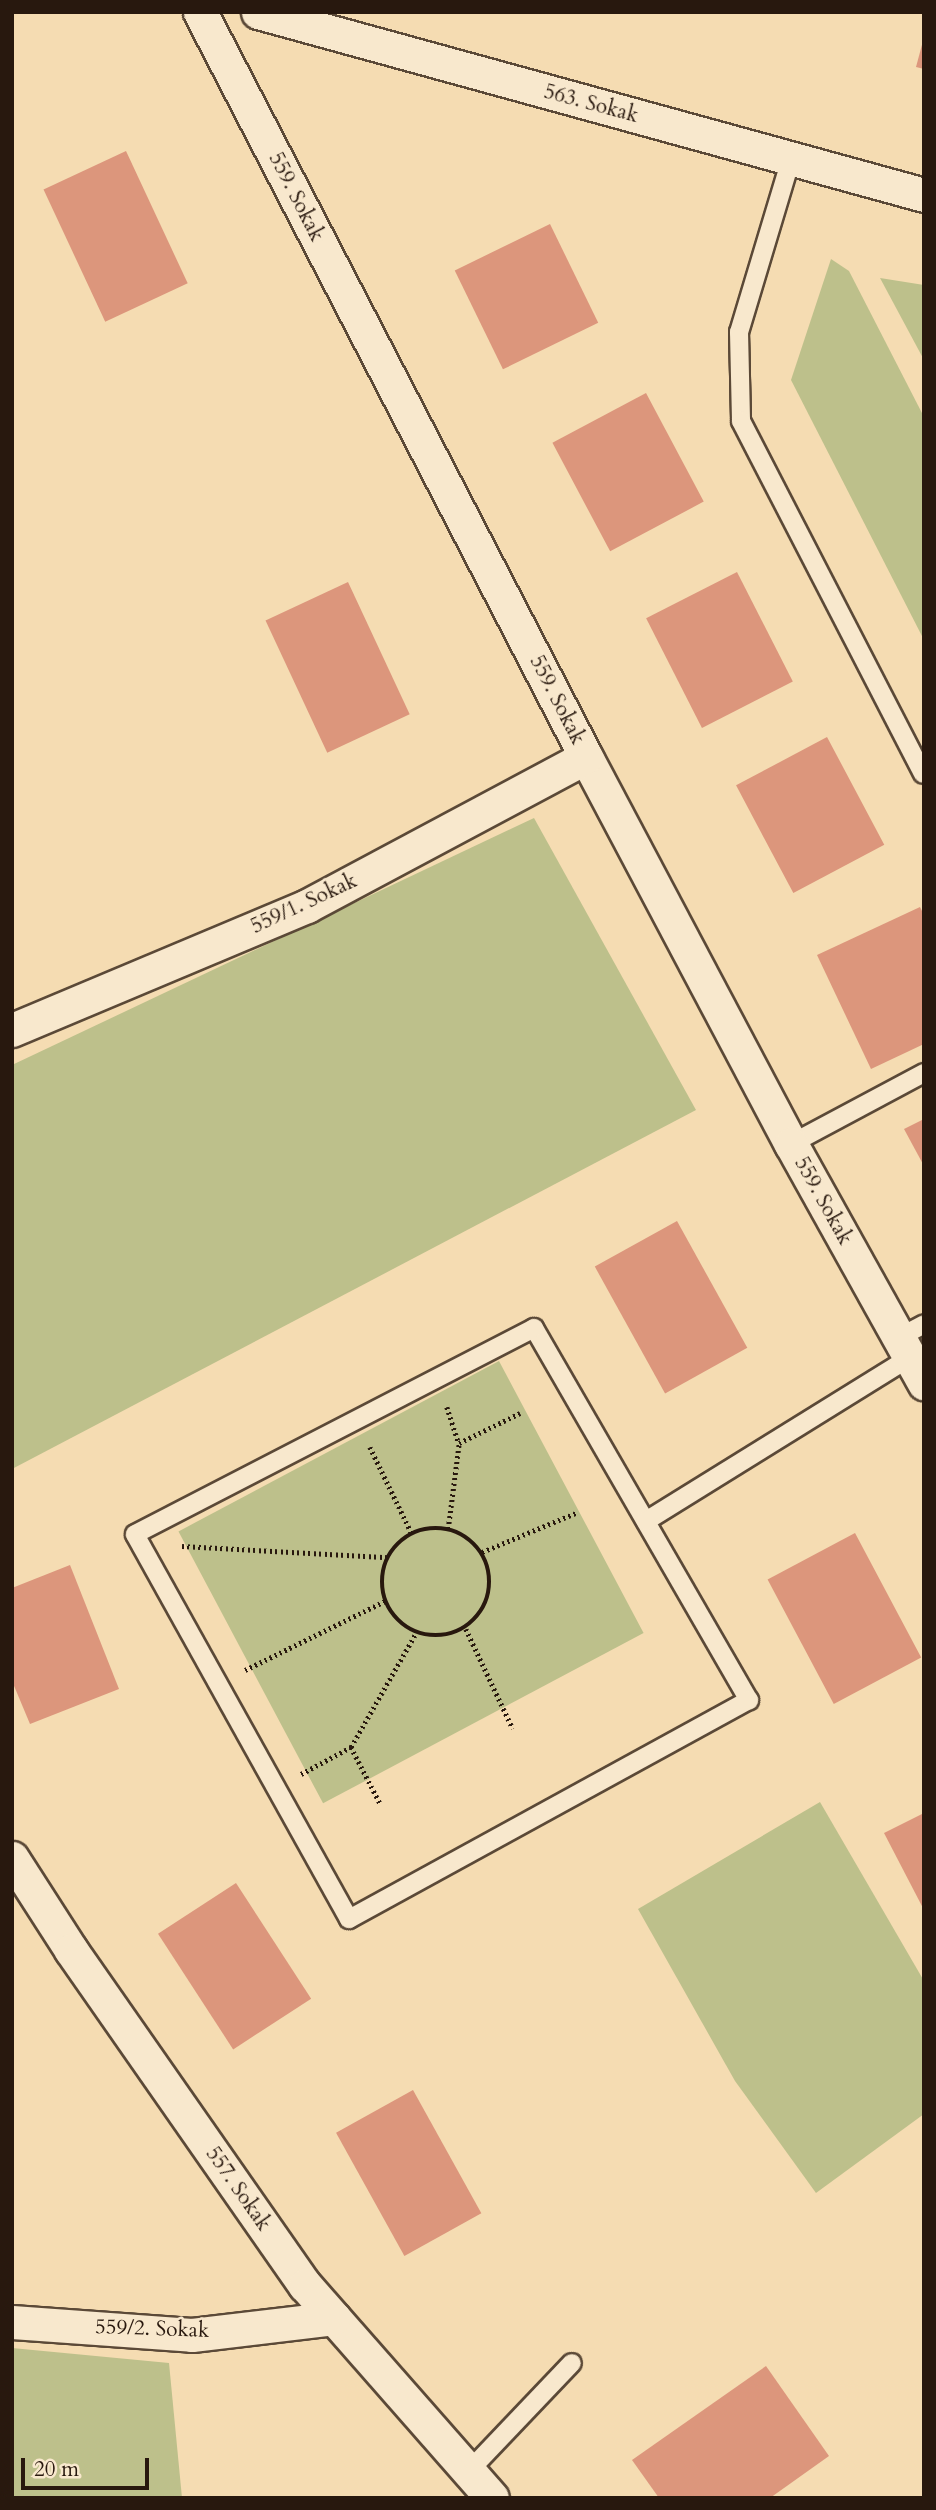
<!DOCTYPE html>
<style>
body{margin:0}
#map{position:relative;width:936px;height:2510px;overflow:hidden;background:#f5dcb2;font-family:Cardo,serif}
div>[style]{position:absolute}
.green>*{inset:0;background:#bdc08b;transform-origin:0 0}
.building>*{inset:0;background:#dc967c;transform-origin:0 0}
.path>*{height:4.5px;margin-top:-2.25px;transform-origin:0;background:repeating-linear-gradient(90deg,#28180e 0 2px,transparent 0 5.5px)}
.path>.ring{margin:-2.25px;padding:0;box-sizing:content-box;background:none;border:4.5px solid #28180e;border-radius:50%}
.roads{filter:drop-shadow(2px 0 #5b4937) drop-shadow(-2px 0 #5b4937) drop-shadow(0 2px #5b4937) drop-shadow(0 -2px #5b4937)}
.service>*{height:18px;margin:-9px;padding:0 9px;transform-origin:9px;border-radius:9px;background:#f8e8cd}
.minor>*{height:33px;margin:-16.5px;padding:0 16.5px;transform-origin:16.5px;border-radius:16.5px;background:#f8e8cd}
span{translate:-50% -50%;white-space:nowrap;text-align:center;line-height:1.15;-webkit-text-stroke:5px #f8e8cd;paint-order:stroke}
.street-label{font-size:21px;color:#28180e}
.frame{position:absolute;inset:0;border:14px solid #28180e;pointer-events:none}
.scale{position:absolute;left:21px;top:2458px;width:128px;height:32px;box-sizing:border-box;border:4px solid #28180e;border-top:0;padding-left:9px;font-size:21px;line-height:24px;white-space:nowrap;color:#28180e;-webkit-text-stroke:5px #f8e8cd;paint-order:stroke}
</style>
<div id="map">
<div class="green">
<i style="clip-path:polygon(831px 259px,849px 271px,924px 417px,924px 640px,791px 380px)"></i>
<i style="clip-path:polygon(880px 278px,924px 285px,924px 360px)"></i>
<i style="clip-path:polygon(534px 818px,696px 1110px,12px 1469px,12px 1065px)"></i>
<i style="left:499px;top:1361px;width:308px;height:363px;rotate:62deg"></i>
<i style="clip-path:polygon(820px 1802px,924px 1981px,924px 2114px,816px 2193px,735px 2081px,638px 1909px)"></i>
<i style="clip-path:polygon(12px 2348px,169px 2363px,182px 2498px,12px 2498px)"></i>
</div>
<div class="building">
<i style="clip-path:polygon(923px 41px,924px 41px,924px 69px,916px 67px)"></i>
<i style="left:126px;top:151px;width:146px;height:91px;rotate:65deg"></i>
<i style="left:550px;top:224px;width:110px;height:106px;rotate:64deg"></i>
<i style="left:646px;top:393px;width:123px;height:106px;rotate:62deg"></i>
<i style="left:737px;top:572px;width:123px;height:102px;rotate:63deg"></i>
<i style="left:348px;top:582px;width:146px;height:91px;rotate:65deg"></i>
<i style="left:827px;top:737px;width:122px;height:103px;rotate:62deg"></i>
<i style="clip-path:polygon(920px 907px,924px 915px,924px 1044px,871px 1069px,817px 955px)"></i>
<i style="clip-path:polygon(924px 1119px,924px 1166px,904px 1129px)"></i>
<i style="left:677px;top:1221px;width:145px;height:94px;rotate:61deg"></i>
<i style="left:855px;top:1533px;width:141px;height:99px;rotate:62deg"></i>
<i style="clip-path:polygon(70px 1565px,119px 1689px,30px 1724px,12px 1681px,12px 1588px)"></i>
<i style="clip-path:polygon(924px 1813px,924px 1910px,884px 1833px)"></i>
<i style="left:236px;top:1883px;width:138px;height:93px;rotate:57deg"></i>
<i style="left:413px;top:2090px;width:141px;height:88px;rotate:61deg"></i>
<i style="clip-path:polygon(766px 2366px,829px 2456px,770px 2498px,659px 2498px,632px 2460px)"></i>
</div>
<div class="path">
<i style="left:447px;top:1407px;width:38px;rotate:72deg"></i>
<i style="left:370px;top:1447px;width:97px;rotate:64.2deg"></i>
<i class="ring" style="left:382px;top:1528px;width:103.5px;height:103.5px"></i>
<i style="left:448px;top:1529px;width:87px;rotate:-82.7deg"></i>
<i style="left:459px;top:1443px;width:68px;rotate:-26.2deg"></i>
<i style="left:182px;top:1546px;width:206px;rotate:3.1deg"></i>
<i style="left:482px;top:1552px;width:104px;rotate:-22.6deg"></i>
<i style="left:466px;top:1629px;width:110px;rotate:64.8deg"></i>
<i style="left:245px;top:1670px;width:156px;rotate:-26.2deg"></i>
<i style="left:351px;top:1747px;width:65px;rotate:62.7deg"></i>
<i style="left:301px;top:1774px;width:57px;rotate:-28.4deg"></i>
<i style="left:351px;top:1747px;width:131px;rotate:-60.3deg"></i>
</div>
<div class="roads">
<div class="service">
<i style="left:791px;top:159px;width:181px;rotate:106.7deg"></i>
<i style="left:739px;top:332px;width:89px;rotate:88.7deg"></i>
<i style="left:741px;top:421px;width:397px;rotate:62.7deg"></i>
<i style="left:791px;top:1144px;width:151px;rotate:-28.1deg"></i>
<i style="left:534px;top:1328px;width:430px;rotate:60deg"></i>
<i style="left:749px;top:1700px;width:456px;rotate:151.3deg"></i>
<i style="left:349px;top:1919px;width:440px;rotate:-119.1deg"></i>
<i style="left:135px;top:1534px;width:449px;rotate:-27.3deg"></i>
<i style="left:900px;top:1337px;width:27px;rotate:-28deg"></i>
<i style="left:646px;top:1521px;width:312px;rotate:-31.8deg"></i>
<i style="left:469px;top:2471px;width:149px;rotate:-46.4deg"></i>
</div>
<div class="minor">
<i style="left:200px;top:12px;width:839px;rotate:62.61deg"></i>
<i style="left:586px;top:757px;width:438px;rotate:62.1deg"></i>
<i style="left:791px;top:1144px;width:274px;rotate:60.9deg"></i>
<i style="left:258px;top:12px;width:691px;rotate:15.36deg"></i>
<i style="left:12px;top:1030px;width:320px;rotate:-22.8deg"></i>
<i style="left:307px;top:906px;width:316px;rotate:-28.1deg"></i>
<i style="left:12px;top:1858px;width:109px;rotate:57.3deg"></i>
<i style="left:71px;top:1950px;width:409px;rotate:55.1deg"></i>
<i style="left:305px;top:2285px;width:283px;rotate:48.7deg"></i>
<i style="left:12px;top:2322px;width:180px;rotate:4.1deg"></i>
<i style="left:192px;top:2335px;width:143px;rotate:-6.8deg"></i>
</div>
</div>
<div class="street-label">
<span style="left:591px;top:104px;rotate:15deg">563. Sokak</span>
<span style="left:296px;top:197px;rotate:63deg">559. Sokak</span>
<span style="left:557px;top:700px;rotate:63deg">559. Sokak</span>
<span style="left:304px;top:904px;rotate:-25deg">559/1. Sokak</span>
<span style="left:823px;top:1201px;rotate:61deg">559. Sokak</span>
<span style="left:238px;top:2189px;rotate:55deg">557. Sokak</span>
<span style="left:152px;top:2329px;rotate:2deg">559/2. Sokak</span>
</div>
<div class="frame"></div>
<div class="scale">20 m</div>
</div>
